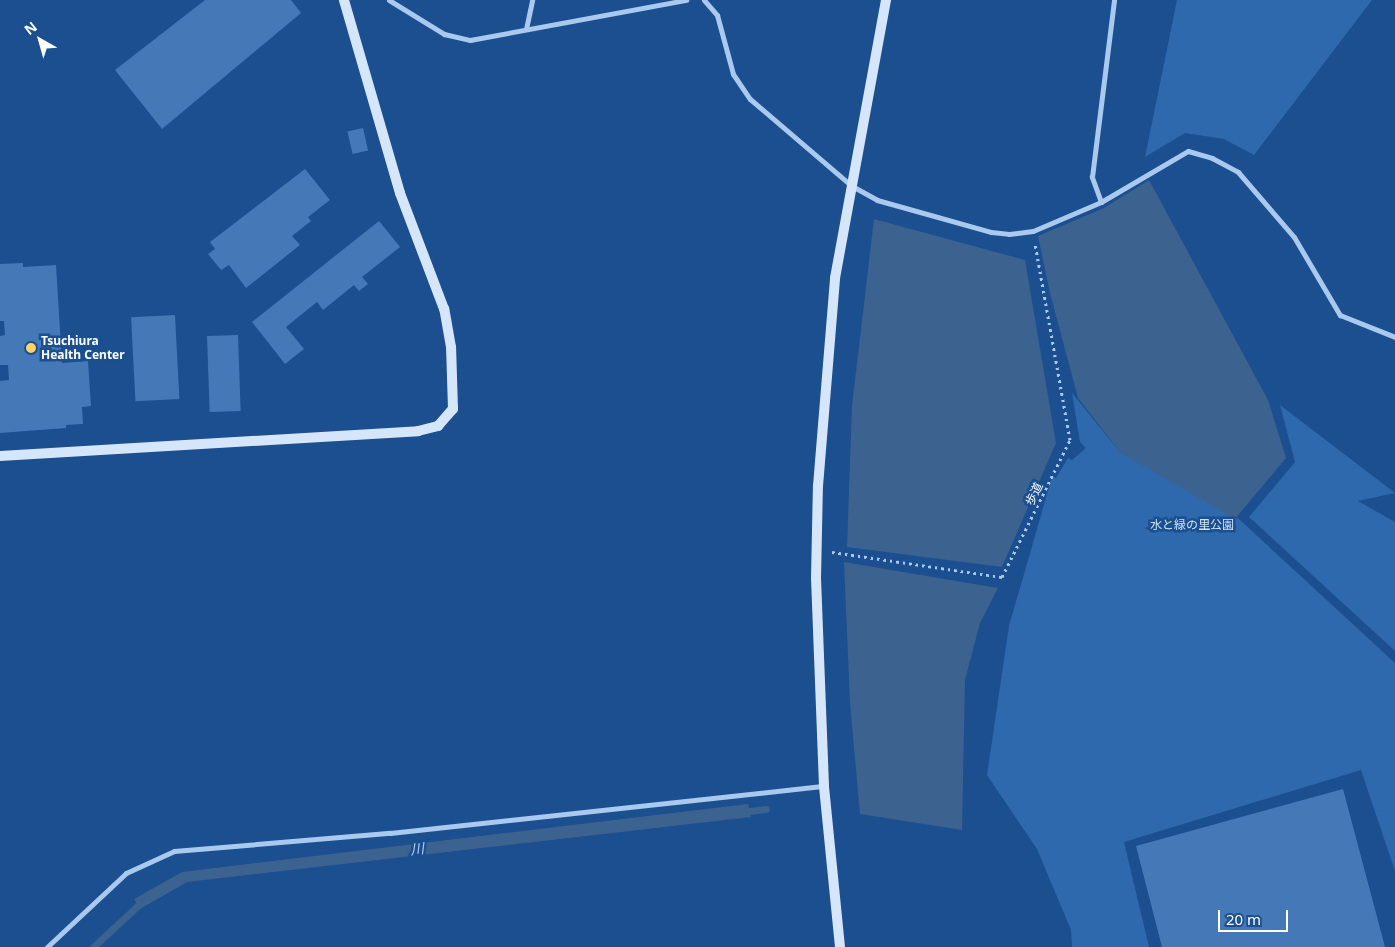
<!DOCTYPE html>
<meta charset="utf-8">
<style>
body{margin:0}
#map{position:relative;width:1395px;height:947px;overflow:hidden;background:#1b4f8f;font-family:"Noto Sans","Noto Sans JP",sans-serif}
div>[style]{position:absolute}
.green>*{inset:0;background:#2e69ad}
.water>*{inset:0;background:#3c6290}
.stream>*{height:7px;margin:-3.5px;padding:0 3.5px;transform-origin:3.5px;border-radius:3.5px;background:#3c6290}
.building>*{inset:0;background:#4478b7;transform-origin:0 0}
.path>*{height:3px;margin-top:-1.5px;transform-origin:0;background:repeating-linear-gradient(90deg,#a9c9ee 0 2.5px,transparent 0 6.5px)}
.street>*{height:5px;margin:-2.5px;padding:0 2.5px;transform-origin:2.5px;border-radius:2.5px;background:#a9c9ee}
.secondary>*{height:10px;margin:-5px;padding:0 5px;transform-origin:5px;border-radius:5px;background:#d6e6fa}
.dots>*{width:14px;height:14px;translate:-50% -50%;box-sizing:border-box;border:2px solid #1b4f8f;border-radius:50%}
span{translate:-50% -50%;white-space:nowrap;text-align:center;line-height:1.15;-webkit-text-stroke:5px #1b4f8f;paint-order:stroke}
.poi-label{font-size:12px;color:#fff;font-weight:700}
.left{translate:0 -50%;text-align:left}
.street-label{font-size:12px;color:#fff}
.park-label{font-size:12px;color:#cfe3fa}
.water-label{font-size:14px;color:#b5d3f5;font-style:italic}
.north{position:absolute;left:15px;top:15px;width:50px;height:50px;-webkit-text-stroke:4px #1b4f8f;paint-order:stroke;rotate:322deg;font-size:14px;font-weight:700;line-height:20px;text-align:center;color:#fff}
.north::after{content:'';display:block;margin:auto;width:18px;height:22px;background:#fff;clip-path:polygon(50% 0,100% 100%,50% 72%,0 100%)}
.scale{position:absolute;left:1218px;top:910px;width:70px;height:22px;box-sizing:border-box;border:2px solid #fff;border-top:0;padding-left:6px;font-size:15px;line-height:18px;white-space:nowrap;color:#fff;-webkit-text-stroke:4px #1b4f8f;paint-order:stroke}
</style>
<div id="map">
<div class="green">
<i style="clip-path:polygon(1177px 0,1372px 0,1254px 155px,1224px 139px,1185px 133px,1145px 157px)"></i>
<i style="clip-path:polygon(1072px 393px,1120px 452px,1240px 520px,1395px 663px,1395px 871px,1361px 770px,1124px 842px,1149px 947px,1072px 947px,1071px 930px,1037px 849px,987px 775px,1009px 626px,1052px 477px,1056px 478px,1068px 458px,1072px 460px,1086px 448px,1080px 442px)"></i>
<i style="clip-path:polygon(1280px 405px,1395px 493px,1358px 501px,1395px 522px,1395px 651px,1249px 517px,1295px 462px)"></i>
</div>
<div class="water">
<i style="clip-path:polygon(1149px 180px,1268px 400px,1286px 458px,1235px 519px,1120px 452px,1078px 398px,1050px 293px,1038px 236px,1104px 208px)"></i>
<i style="clip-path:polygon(874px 219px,1025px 260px,1056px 443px,1002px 567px,847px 547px,852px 406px)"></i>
<i style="clip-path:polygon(844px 562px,998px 588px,980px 623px,965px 680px,962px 830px,860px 814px,850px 703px)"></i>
<i style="clip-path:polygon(748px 804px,751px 817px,187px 882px,140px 909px,134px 899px,182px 872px)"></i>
</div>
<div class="stream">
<i style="left:741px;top:812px;width:25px;rotate:-7deg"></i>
<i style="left:93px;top:947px;width:71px;rotate:-42.7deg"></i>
</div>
<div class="building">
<i style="clip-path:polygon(205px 0,291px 0,301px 13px,162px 129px,115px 70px)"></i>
<i style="left:363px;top:128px;width:23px;height:16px;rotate:77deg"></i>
<i style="clip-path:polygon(305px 169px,330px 200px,308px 217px,311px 221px,292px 236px,300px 245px,246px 288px,229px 265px,221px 270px,208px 254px,215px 249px,210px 242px)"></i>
<i style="clip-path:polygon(379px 221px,400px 247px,362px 277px,368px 284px,359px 291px,354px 285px,323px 310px,317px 302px,286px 327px,304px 349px,285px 364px,252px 322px)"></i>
<i style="clip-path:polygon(23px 263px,23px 267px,56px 265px,62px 363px,88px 361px,91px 406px,82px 407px,83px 424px,66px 425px,66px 428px,0 433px,0 381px,9px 380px,8px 365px,0 365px,0 336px,5px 335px,4px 321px,0 321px,0 264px)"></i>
<i style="left:175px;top:315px;width:84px;height:44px;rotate:87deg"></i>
<i style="left:238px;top:335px;width:76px;height:31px;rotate:88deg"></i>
<i style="clip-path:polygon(1343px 789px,1385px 947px,1162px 947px,1136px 846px)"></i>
</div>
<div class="path">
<i style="left:832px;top:552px;width:172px;rotate:8.4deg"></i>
<i style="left:1002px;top:577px;width:153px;rotate:-63.6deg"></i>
<i style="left:1070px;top:440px;width:199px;rotate:-100.1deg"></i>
</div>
<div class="street">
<i style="left:389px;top:0;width:65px;rotate:31.7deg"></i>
<i style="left:444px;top:34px;width:27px;rotate:13deg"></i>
<i style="left:470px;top:40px;width:220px;rotate:-10.5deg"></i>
<i style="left:704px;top:0;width:20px;rotate:49deg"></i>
<i style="left:717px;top:15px;width:61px;rotate:74.8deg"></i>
<i style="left:733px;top:74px;width:30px;rotate:56deg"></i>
<i style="left:750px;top:99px;width:134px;rotate:40.5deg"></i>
<i style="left:852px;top:186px;width:29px;rotate:29deg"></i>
<i style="left:877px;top:200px;width:118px;rotate:15.7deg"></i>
<i style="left:991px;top:232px;width:18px;rotate:6deg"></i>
<i style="left:1009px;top:234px;width:24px;rotate:-7deg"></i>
<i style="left:1033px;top:231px;width:74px;rotate:-23.1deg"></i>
<i style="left:1101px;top:202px;width:101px;rotate:-30.4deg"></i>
<i style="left:1188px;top:151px;width:25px;rotate:16deg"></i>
<i style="left:1212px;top:158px;width:30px;rotate:28deg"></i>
<i style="left:1238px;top:172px;width:86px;rotate:49.3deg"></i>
<i style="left:1294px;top:237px;width:91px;rotate:59.5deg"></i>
<i style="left:1340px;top:315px;width:59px;rotate:21.8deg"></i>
<i style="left:526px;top:29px;width:30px;rotate:-78deg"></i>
<i style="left:1101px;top:202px;width:27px;rotate:-110deg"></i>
<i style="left:1092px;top:177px;width:178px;rotate:-82.9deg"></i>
<i style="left:47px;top:947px;width:108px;rotate:-43.1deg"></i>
<i style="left:126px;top:873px;width:53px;rotate:-24.6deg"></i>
<i style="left:174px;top:851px;width:217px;rotate:-4.8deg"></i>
<i style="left:390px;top:833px;width:437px;rotate:-6.2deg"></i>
</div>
<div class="secondary">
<i style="left:0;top:456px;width:419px;rotate:-3.4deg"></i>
<i style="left:418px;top:431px;width:21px;rotate:-14deg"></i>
<i style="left:438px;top:426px;width:23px;rotate:-49deg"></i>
<i style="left:453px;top:409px;width:62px;rotate:-91.8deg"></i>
<i style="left:451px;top:347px;width:39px;rotate:-100deg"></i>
<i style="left:444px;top:309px;width:124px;rotate:-110.8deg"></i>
<i style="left:400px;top:193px;width:201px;rotate:-106.2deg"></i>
<i style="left:840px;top:947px;width:162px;rotate:-95.7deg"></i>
<i style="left:824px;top:786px;width:208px;rotate:-92.2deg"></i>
<i style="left:816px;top:578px;width:92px;rotate:-88.8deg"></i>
<i style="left:818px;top:486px;width:209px;rotate:-85.3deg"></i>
<i style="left:835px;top:278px;width:283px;rotate:-79.6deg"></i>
</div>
<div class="dots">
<i style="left:31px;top:348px;background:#ffd166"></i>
</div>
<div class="poi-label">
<span class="left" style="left:41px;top:348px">Tsuchiura<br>Health Center</span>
</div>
<div class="street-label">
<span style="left:1034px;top:494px;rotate:-64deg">歩道</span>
</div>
<div class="park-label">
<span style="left:1192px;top:525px">水と緑の里公園</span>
</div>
<div class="water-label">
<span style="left:417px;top:849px;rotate:-7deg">川</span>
</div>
<div class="north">N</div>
<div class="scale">20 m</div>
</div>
